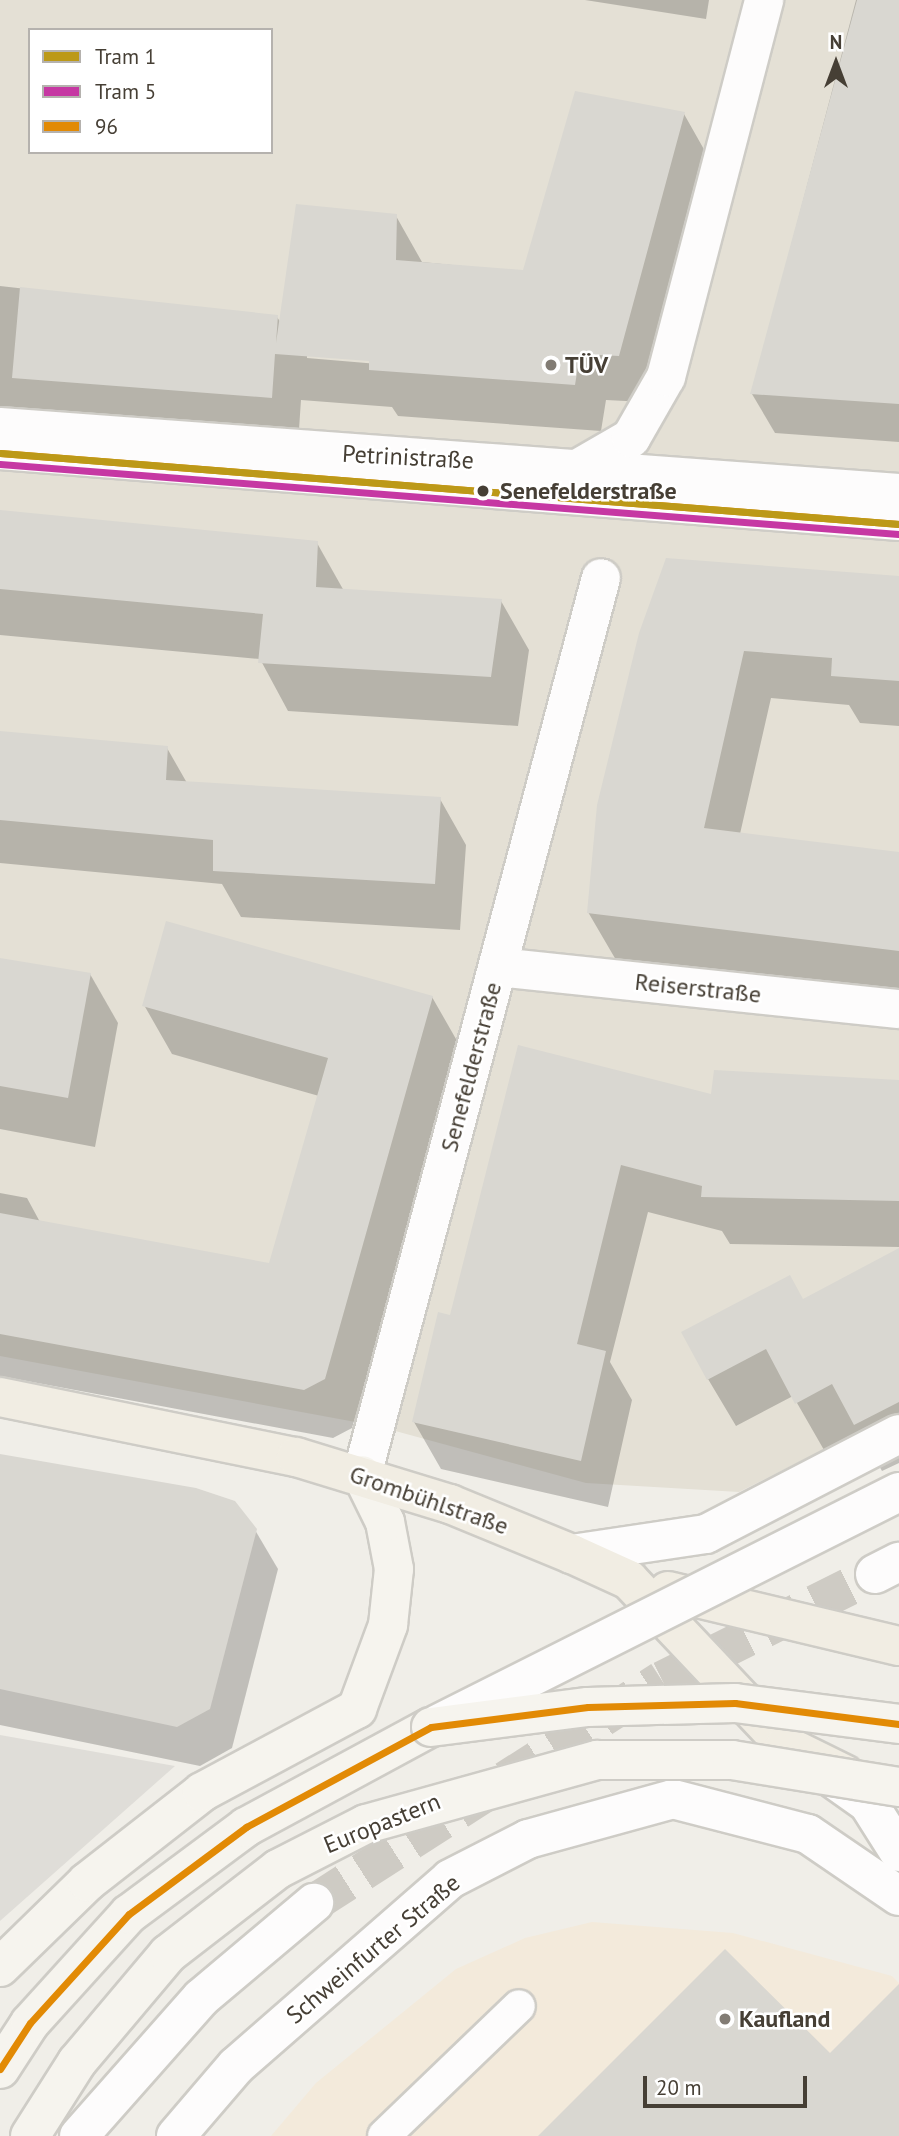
<!DOCTYPE html>
<meta charset="utf-8">
<style>
body{margin:0}
#map{position:relative;width:899px;height:2136px;overflow:hidden;background:#f0eee8;font-family:"PT Sans",sans-serif}
div>[style]{position:absolute}
.residential>*{inset:0;background:#e4e0d5}
.commercial>*{inset:0;background:#f3eadb}
.parking>*{inset:0;background:#dfddd8}
.shadow>*{inset:0;background:#0003}
.building>*{inset:0;background:#d9d7d1}
.tertiary-tunnel>*{height:38px;margin-top:-19px;transform-origin:0;background:repeating-linear-gradient(90deg,#cecbc4 0 38px,transparent 0 57px)}
.roads{filter:drop-shadow(2px 0 #ceccc6) drop-shadow(-2px 0 #ceccc6) drop-shadow(0 2px #ceccc6) drop-shadow(0 -2px #ceccc6)}
.service>*{height:32px;margin:-16px;padding:0 16px;transform-origin:16px;border-radius:16px;background:#fdfcfc}
.minor>*{height:38px;margin:-19px;padding:0 19px;transform-origin:19px;border-radius:19px;background:#fdfcfc}
.tertiary>*{height:38px;margin:-19px;padding:0 19px;transform-origin:19px;border-radius:19px;background:#fdfcfc}
.secondary>*{height:38px;margin:-19px;padding:0 19px;transform-origin:19px;border-radius:19px;background:#f6f4ee}
.primary>*{height:38px;margin:-19px;padding:0 19px;transform-origin:19px;border-radius:19px;background:#f1ede3}
.bridges{filter:drop-shadow(2px 0 #ceccc6) drop-shadow(-2px 0 #ceccc6) drop-shadow(0 2px #ceccc6) drop-shadow(0 -2px #ceccc6)}
.tertiary-bridge>*{height:38px;margin:-19px;padding:0 19px;transform-origin:19px;border-radius:19px;background:#fdfcfc}
.secondary-bridge>*{height:38px;margin:-19px;padding:0 19px;transform-origin:19px;border-radius:19px;background:#f6f4ee}
.bus-1>*{height:7px;margin:-3.5px;padding:0 3.5px;transform-origin:3.5px;border-radius:3.5px;background:#e28a05}
.tram-1>*{height:7px;margin:-3.5px;padding:0 3.5px;transform-origin:3.5px;border-radius:3.5px;background:#bc9918}
.tram-2>*{height:7px;margin:-3.5px;padding:0 3.5px;transform-origin:3.5px;border-radius:3.5px;background:#c638a3}
.dots>*{width:19px;height:19px;translate:-50% -50%;box-sizing:border-box;border:4px solid #fff;border-radius:50%}
span{translate:-50% -50%;white-space:nowrap;text-align:center;line-height:1.15;-webkit-text-stroke:5px #fff;paint-order:stroke}
.poi-label{font-size:24px;color:#463f35;font-weight:700}
.left{translate:0 -50%;text-align:left}
.street-label{font-size:24px;color:#463f35}
.stop-label{font-size:24px;color:#463f35;font-weight:700}
.legend{position:absolute;left:28px;top:28px;width:245px;height:126px;box-sizing:border-box;background:#fff;border:2px solid #b5b2ae;margin:0;padding:9px 12px;list-style:none;font-size:21px;color:#463f35}
.legend li{display:flex;align-items:center;gap:14px;height:35px}
.legend b{width:35px;border:2px solid #b5b2ae}
.north{position:absolute;left:801px;top:28px;width:70px;height:70px;-webkit-text-stroke:5px #fff;paint-order:stroke;rotate:0deg;font-size:19px;font-weight:700;line-height:28px;text-align:center;color:#463f35}
.north::after{content:'';display:block;margin:auto;width:24px;height:32px;background:#463f35;clip-path:polygon(50% 0,100% 100%,50% 72%,0 100%)}
.scale{position:absolute;left:643px;top:2076px;width:164px;height:32px;box-sizing:border-box;border:4px solid #463f35;border-top:0;padding-left:9px;font-size:21px;line-height:24px;white-space:nowrap;color:#463f35;-webkit-text-stroke:5px #fff;paint-order:stroke}
</style>
<div id="map">
<div class="residential">
<i style="clip-path:polygon(evenodd,0 0,899px 0,899px 1412px,739px 1492px,586px 1483px,377px 1426px,0 1356px,0 0,30px 30px,271px 30px,271px 152px,30px 152px,30px 30px)"></i>
</div>
<div class="commercial">
<i style="clip-path:polygon(592px 1922px,733px 1933px,892px 1976px,899px 1983px,899px 2136px,271px 2136px,316px 2083px,456px 1969px,525px 1938px)"></i>
</div>
<div class="parking">
<i style="clip-path:polygon(0 1735px,175px 1766px,0 1921px)"></i>
</div>
<div class="shadow">
<i style="clip-path:polygon(585px 0,709px 0,706px 19px)"></i>
<i style="clip-path:polygon(856px 0,899px 0,899px 442px,775px 433px,752px 394px)"></i>
<i style="clip-path:polygon(evenodd,684px 114px,710px 160px,645px 402px,606px 400px,601px 431px,398px 416px,392px 407px,301px 400px,298px 444px,0 421px,0 286px,277px 317px,281px 323px,396px 216px,422px 262px,524px 272px,684px 114px,307px 355px,378px 360px,378px 364px,307px 358px,307px 355px)"></i>
<i style="clip-path:polygon(0 512px,317px 543px,344px 591px,501px 601px,529px 650px,518px 726px,288px 711px,260px 659px,0 635px)"></i>
<i style="clip-path:polygon(899px 579px,899px 726px,860px 723px,849px 705px,771px 698px,740px 834px,899px 854px,899px 995px,616px 960px,588px 912px,641px 634px)"></i>
<i style="clip-path:polygon(0 733px,167px 748px,187px 783px,440px 799px,466px 845px,460px 930px,241px 917px,222px 884px,0 863px)"></i>
<i style="clip-path:polygon(0 959px,90px 974px,118px 1023px,95px 1147px,0 1129px)"></i>
<i style="clip-path:polygon(432px 997px,460px 1046px,352px 1428px,333px 1438px,0 1376px,0 1193px,27px 1198px,40px 1222px,270px 1265px,319px 1096px,172px 1054px,144px 1005px)"></i>
<i style="clip-path:polygon(519px 1047px,713px 1096px,899px 1085px,899px 1247px,730px 1244px,722px 1231px,648px 1212px,610px 1362px,632px 1400px,608px 1507px,441px 1469px,414px 1422px,451px 1317px)"></i>
<i style="clip-path:polygon(899px 1250px,899px 1463px,882px 1471px,860px 1432px,824px 1450px,793px 1396px,736px 1426px,708px 1379px,803px 1301px)"></i>
<i style="clip-path:polygon(0 1455px,255px 1530px,278px 1569px,232px 1748px,200px 1766px,0 1725px)"></i>
</div>
<div class="building">
<i style="clip-path:polygon(857px 0,899px 0,899px 404px,750px 394px)"></i>
<i style="clip-path:polygon(575px 91px,685px 112px,619px 356px,580px 354px,575px 385px,369px 370px,369px 361px,275px 354px,272px 398px,12px 378px,20px 287px,278px 315px,276px 343px,296px 204px,397px 214px,396px 260px,523px 270px)"></i>
<i style="clip-path:polygon(0 510px,318px 541px,316px 587px,502px 599px,491px 677px,258px 663px,263px 614px,0 589px)"></i>
<i style="clip-path:polygon(666px 558px,899px 576px,899px 681px,831px 676px,832px 658px,744px 651px,704px 828px,899px 852px,899px 951px,587px 913px,597px 805px,639px 633px)"></i>
<i style="clip-path:polygon(0 731px,168px 746px,166px 780px,441px 797px,435px 884px,213px 871px,213px 840px,0 820px)"></i>
<i style="clip-path:polygon(166px 921px,433px 996px,325px 1379px,304px 1390px,0 1334px,0 1213px,269px 1263px,328px 1058px,142px 1006px)"></i>
<i style="clip-path:polygon(0 958px,91px 973px,68px 1098px,0 1086px)"></i>
<i style="clip-path:polygon(518px 1045px,711px 1094px,714px 1070px,899px 1080px,899px 1201px,701px 1197px,702px 1186px,621px 1165px,577px 1344px,606px 1351px,581px 1461px,412px 1422px,438px 1312px,450px 1315px)"></i>
<i style="clip-path:polygon(899px 1248px,899px 1402px,854px 1425px,832px 1384px,795px 1404px,766px 1349px,707px 1380px,681px 1332px,790px 1275px,803px 1299px)"></i>
<i style="clip-path:polygon(0 1454px,196px 1488px,235px 1501px,257px 1529px,210px 1709px,177px 1727px,0 1689px)"></i>
<i style="clip-path:polygon(725px 1949px,830px 2053px,899px 1984px,899px 2136px,538px 2136px)"></i>
</div>
<div class="tertiary-tunnel">
<i style="left:314px;top:1903px;width:413px;rotate:-32.7deg"></i>
<i style="left:662px;top:1680px;width:238px;rotate:-26.5deg"></i>
</div>
<div class="roads">
<div class="service">
<i style="left:0;top:453px;width:902px;rotate:4.52deg"></i>
<i style="left:384px;top:2136px;width:187px;rotate:-43.9deg"></i>
</div>
<div class="minor">
<i style="left:0;top:427px;width:901px;rotate:4.2deg"></i>
<i style="left:579px;top:468px;width:60px;rotate:-30deg"></i>
<i style="left:631px;top:438px;width:70px;rotate:-60.2deg"></i>
<i style="left:666px;top:377px;width:390px;rotate:-75.4deg"></i>
<i style="left:498px;top:967px;width:403px;rotate:6deg"></i>
<i style="left:362px;top:1475px;width:928px;rotate:-75.08deg"></i>
</div>
<div class="tertiary">
<i style="left:572px;top:1554px;width:135px;rotate:-8.5deg"></i>
<i style="left:706px;top:1534px;width:217px;rotate:-27.4deg"></i>
<i style="left:875px;top:1574px;width:27px;rotate:-27deg"></i>
<i style="left:824px;top:1772px;width:54px;rotate:35.2deg"></i>
<i style="left:868px;top:1803px;width:58px;rotate:57.7deg"></i>
<i style="left:79px;top:2136px;width:184px;rotate:-48.5deg"></i>
<i style="left:201px;top:1998px;width:148px;rotate:-40.1deg"></i>
<i style="left:176px;top:2136px;width:92px;rotate:-49.4deg"></i>
<i style="left:236px;top:2066px;width:284px;rotate:-41.1deg"></i>
<i style="left:450px;top:1879px;width:88px;rotate:-27.1deg"></i>
<i style="left:528px;top:1839px;width:150px;rotate:-15.4deg"></i>
<i style="left:673px;top:1799px;width:139px;rotate:14.5deg"></i>
<i style="left:808px;top:1834px;width:110px;rotate:34.3deg"></i>
</div>
<div class="secondary">
<i style="left:0;top:1967px;width:122px;rotate:-44.3deg"></i>
<i style="left:87px;top:1882px;width:146px;rotate:-38deg"></i>
<i style="left:202px;top:1792px;width:176px;rotate:-28.2deg"></i>
<i style="left:357px;top:1709px;width:90px;rotate:-69.7deg"></i>
<i style="left:388px;top:1625px;width:56px;rotate:-83.9deg"></i>
<i style="left:394px;top:1569px;width:48px;rotate:-100.8deg"></i>
<i style="left:385px;top:1522px;width:52px;rotate:-116.1deg"></i>
<i style="left:0;top:2069px;width:55px;rotate:-56.9deg"></i>
<i style="left:30px;top:2023px;width:147px;rotate:-47.8deg"></i>
<i style="left:129px;top:1914px;width:146px;rotate:-36.6deg"></i>
<i style="left:246px;top:1827px;width:210px;rotate:-28.4deg"></i>
</div>
<div class="primary">
<i style="left:0;top:1397px;width:302px;rotate:11.5deg"></i>
<i style="left:296px;top:1457px;width:161px;rotate:17deg"></i>
<i style="left:450px;top:1504px;width:132px;rotate:22.3deg"></i>
<i style="left:572px;top:1554px;width:63px;rotate:24.5deg"></i>
<i style="left:629px;top:1580px;width:227px;rotate:46.6deg"></i>
<i style="left:785px;top:1745px;width:66px;rotate:26.2deg"></i>
<i style="left:668px;top:1591px;width:237px;rotate:13.4deg"></i>
</div>
</div>
<div class="bridges">
<div class="tertiary-bridge">
<i style="left:438px;top:1724px;width:516px;rotate:-26.71deg"></i>
</div>
<div class="secondary-bridge">
<i style="left:431px;top:1727px;width:158px;rotate:-7.3deg"></i>
<i style="left:588px;top:1707px;width:147px;rotate:-1.6deg"></i>
<i style="left:735px;top:1703px;width:165px;rotate:7.3deg"></i>
<i style="left:30px;top:2136px;width:88px;rotate:-57.6deg"></i>
<i style="left:77px;top:2062px;width:141px;rotate:-49.9deg"></i>
<i style="left:168px;top:1954px;width:139px;rotate:-37.7deg"></i>
<i style="left:278px;top:1869px;width:99px;rotate:-27.1deg"></i>
<i style="left:366px;top:1824px;width:240px;rotate:-15.5deg"></i>
<i style="left:597px;top:1760px;width:135px"></i>
<i style="left:732px;top:1760px;width:169px;rotate:9.2deg"></i>
</div>
</div>
<div class="bus-1">
<i style="left:0;top:453px;width:902px;rotate:4.52deg"></i>
<i style="left:0;top:2069px;width:55px;rotate:-56.9deg"></i>
<i style="left:30px;top:2023px;width:147px;rotate:-47.8deg"></i>
<i style="left:129px;top:1914px;width:146px;rotate:-36.6deg"></i>
<i style="left:246px;top:1827px;width:210px;rotate:-28.4deg"></i>
<i style="left:431px;top:1727px;width:158px;rotate:-7.3deg"></i>
<i style="left:588px;top:1707px;width:147px;rotate:-1.6deg"></i>
<i style="left:735px;top:1703px;width:165px;rotate:7.3deg"></i>
</div>
<div class="tram-1">
<i style="left:0;top:453px;width:902px;rotate:4.52deg"></i>
</div>
<div class="tram-2">
<i style="left:0;top:464px;width:901px;rotate:4.46deg"></i>
</div>
<div class="dots">
<i style="left:551px;top:365px;background:#827c74"></i>
<i style="left:483px;top:491px;background:#463f35"></i>
<i style="left:725px;top:2019px;background:#827c74"></i>
</div>
<div class="poi-label">
<span class="left" style="left:565px;top:365px">TÜV</span>
<span class="left" style="left:739px;top:2019px">Kaufland</span>
</div>
<div class="street-label">
<span style="left:408px;top:457px;rotate:3deg">Petrinistraße</span>
<span style="left:698px;top:988px;rotate:6deg">Reiserstraße</span>
<span style="left:471px;top:1067px;rotate:-75deg">Senefelderstraße</span>
<span style="left:429px;top:1500px;rotate:19deg">Grombühlstraße</span>
<span style="left:382px;top:1823px;rotate:-22deg">Europastern</span>
<span style="left:373px;top:1949px;rotate:-40deg">Schweinfurter Straße</span>
</div>
<div class="stop-label">
<span class="left" style="left:500px;top:491px">Senefelderstraße</span>
</div>
<ul class="legend">
<li><b style="height:9px;background:#bc9918"></b>Tram 1</li>
<li><b style="height:9px;background:#c638a3"></b>Tram 5</li>
<li><b style="height:9px;background:#e28a05"></b>96</li>
</ul>
<div class="north">N</div>
<div class="scale">20 m</div>
</div>
